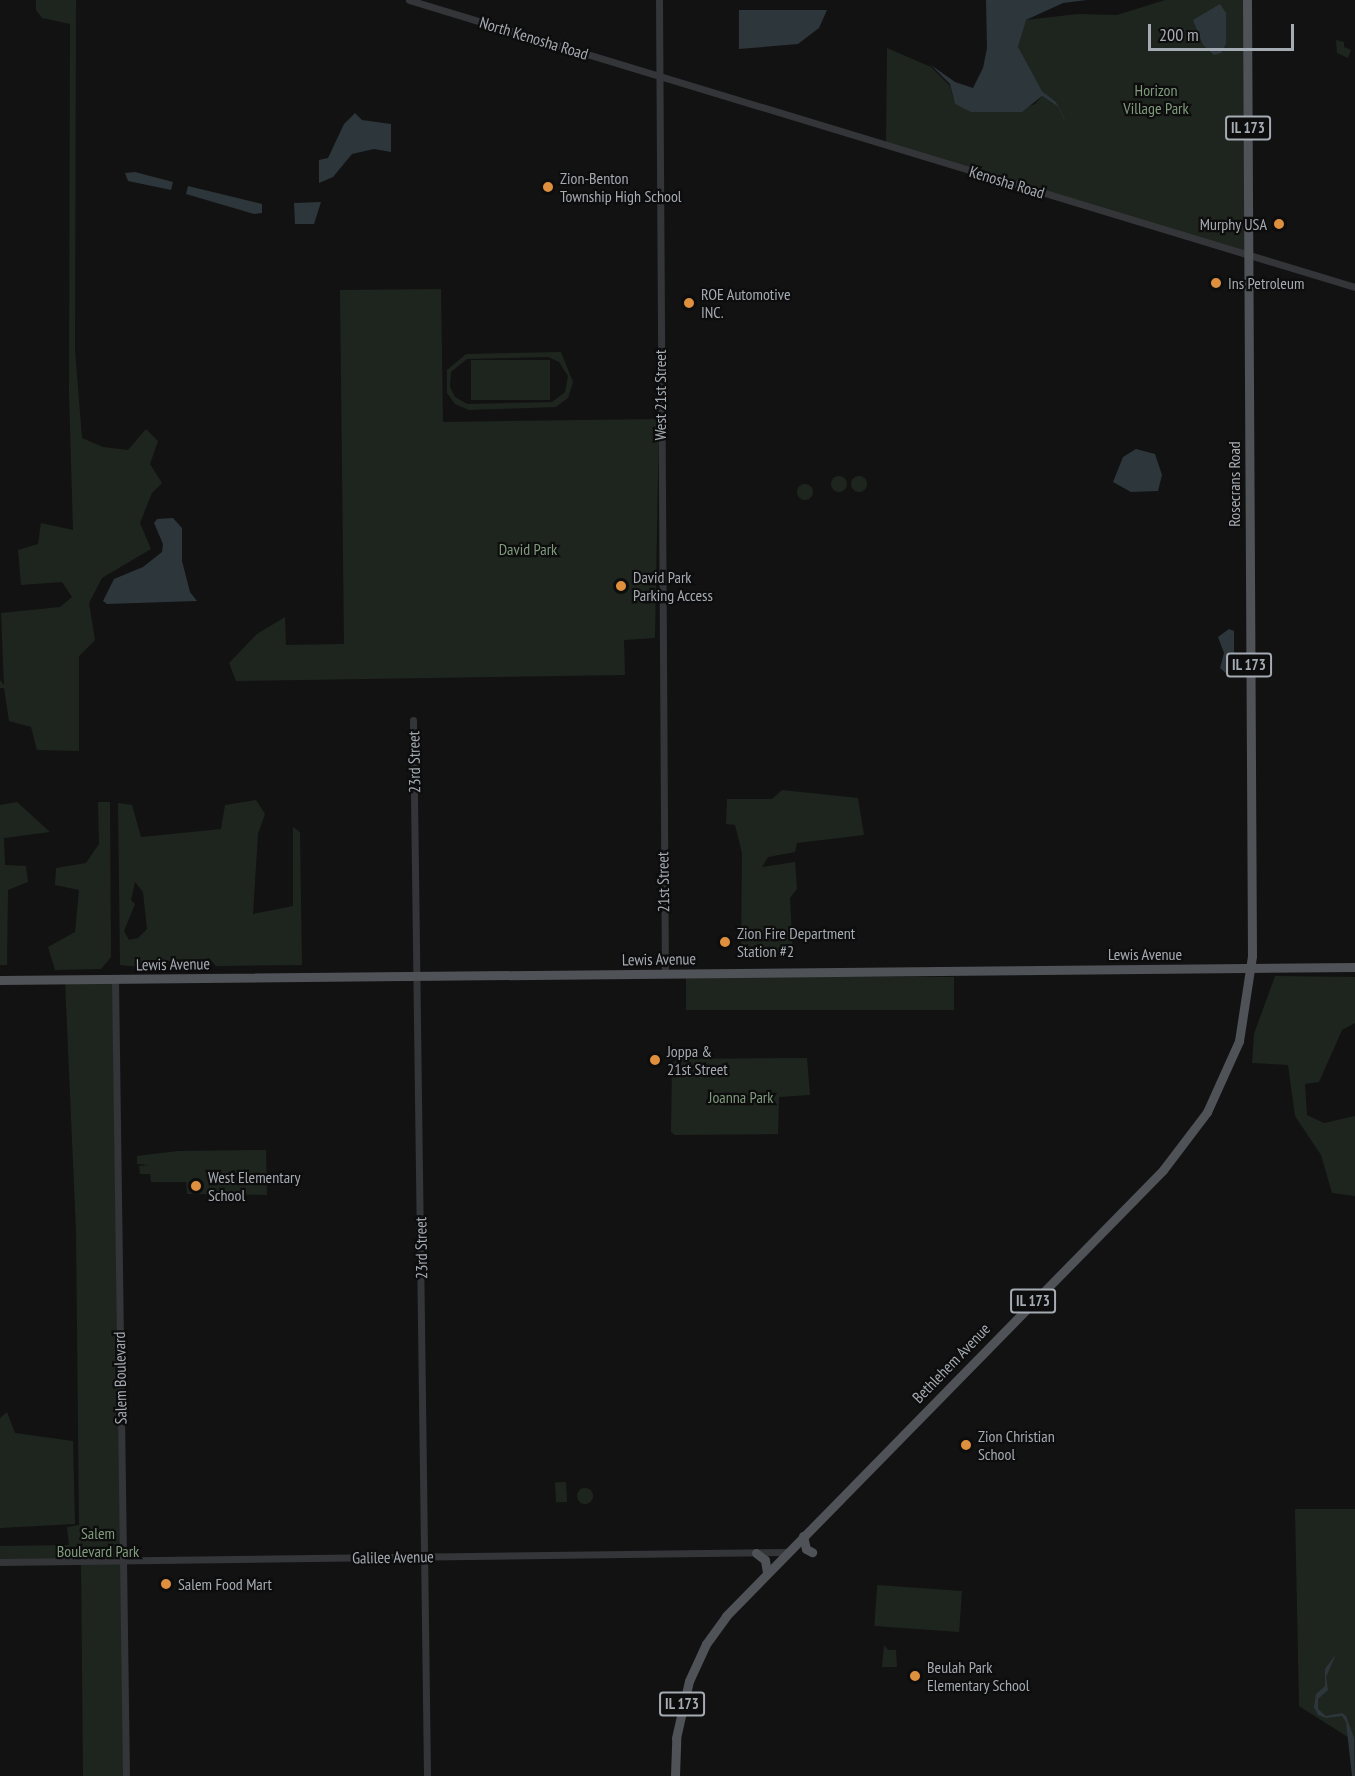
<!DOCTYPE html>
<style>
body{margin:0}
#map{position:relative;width:1355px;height:1776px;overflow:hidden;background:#121213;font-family:"PT Sans Narrow",sans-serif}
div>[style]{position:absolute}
.green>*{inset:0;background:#1e251e;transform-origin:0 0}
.round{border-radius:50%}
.water>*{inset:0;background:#2d363a}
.minor>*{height:7px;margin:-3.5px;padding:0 3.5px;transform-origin:3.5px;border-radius:3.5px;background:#333538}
.major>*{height:9px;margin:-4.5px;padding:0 4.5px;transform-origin:4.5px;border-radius:4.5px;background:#4f5256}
.dots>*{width:16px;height:16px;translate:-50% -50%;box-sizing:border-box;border:3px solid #0d0d0e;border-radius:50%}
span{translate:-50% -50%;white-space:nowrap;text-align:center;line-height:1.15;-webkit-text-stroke:4.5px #0d0d0e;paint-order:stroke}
.shield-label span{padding:2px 4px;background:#0d0d0e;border:2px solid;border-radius:4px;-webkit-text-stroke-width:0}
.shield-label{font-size:15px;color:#a5abb2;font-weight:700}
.street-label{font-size:16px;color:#a5abb2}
.park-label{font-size:16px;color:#809c7d}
.poi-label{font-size:16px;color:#a5abb2}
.left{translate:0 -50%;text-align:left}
.right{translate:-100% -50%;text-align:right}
.scale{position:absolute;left:1148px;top:24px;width:146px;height:27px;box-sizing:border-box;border:3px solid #a5abb2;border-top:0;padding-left:8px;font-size:18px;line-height:21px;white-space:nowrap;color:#a5abb2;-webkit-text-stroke:4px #0d0d0e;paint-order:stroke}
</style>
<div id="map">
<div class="green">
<i style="clip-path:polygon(36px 0,76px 0,75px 350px,82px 438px,103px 447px,128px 450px,146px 429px,158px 441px,150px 464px,162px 483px,152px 493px,140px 523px,151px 549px,102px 578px,89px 603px,95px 640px,79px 656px,79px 751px,37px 750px,31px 727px,9px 721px,4px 688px,0 688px,0 680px,4px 685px,1px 613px,60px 607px,72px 597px,62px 582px,21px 585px,18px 550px,38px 544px,41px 523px,73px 530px,69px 392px,70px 24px,42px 18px,36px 10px)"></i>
<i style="clip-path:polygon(1165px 0,1247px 0,1249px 256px,886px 145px,887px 48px,931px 67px,950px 86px,955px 104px,1013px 112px,1035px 104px,1042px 96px,1057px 106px,1062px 118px,1056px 102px,1042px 91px,1018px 48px,1025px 20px,1078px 14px,1117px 15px)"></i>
<i style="clip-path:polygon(1336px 40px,1344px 42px,1344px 47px,1351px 50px,1348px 58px,1337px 53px)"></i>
<i style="clip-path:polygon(441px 289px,443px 422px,659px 419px,655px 638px,624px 640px,625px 675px,236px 681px,229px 663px,257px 634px,285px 617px,286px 645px,344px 644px,340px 290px)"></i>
<i style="clip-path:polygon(evenodd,561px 352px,573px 382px,568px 398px,556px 407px,469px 410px,455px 404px,447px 393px,447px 370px,466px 354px,561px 352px,548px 357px,559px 362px,568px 376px,565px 392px,552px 402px,467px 404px,455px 397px,450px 387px,451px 372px,467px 359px,548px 357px)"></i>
<i style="left:550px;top:360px;width:40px;height:79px;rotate:90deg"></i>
<i class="round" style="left:851px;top:476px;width:16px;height:16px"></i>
<i class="round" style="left:831px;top:476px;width:16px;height:16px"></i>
<i class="round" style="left:797px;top:484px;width:16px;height:16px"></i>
<i style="clip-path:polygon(782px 790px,858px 798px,864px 835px,797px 843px,795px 852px,768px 857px,762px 867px,795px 862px,797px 889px,790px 898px,793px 958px,752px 958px,741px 953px,742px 853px,735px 825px,726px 824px,727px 799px,772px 799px)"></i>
<i style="clip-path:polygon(evenodd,256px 800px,265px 814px,258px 834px,253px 914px,293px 906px,293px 827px,300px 832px,302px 965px,216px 966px,209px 958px,186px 964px,163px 960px,148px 968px,120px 965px,118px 803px,132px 805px,141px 837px,221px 829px,225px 805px,256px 800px,135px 882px,143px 892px,147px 929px,138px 938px,129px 940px,124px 931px,135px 904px,131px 900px,135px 882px)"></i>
<i style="clip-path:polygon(17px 802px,50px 832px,4px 838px,5px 865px,26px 866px,28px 882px,8px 890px,7px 965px,0 965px,0 805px)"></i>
<i style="clip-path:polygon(98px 802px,110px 802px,111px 957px,101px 969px,55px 970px,48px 947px,75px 932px,79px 890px,55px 885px,56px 868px,86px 863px,99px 844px)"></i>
<i style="clip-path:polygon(1275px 976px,1355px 977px,1355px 1023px,1342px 1030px,1319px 1082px,1305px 1084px,1307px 1115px,1324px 1123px,1355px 1116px,1355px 1196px,1332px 1193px,1321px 1155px,1295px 1116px,1288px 1065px,1252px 1063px,1254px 1034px)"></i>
<i style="left:954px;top:977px;width:33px;height:268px;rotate:90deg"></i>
<i style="clip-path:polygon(115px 979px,126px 1776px,83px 1776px,81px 1561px,0 1562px,0 1546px,69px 1545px,67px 1527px,79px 1525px,76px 1231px,65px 980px)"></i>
<i style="clip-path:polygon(807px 1058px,810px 1095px,779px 1097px,778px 1134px,675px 1135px,671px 1132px,672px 1063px,678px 1059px)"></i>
<i style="clip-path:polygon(266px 1150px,267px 1195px,187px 1194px,186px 1182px,151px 1182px,150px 1174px,140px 1174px,139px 1166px,149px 1165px,137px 1164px,137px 1156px,178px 1151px)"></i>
<i style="clip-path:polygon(7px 1412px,15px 1433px,73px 1441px,75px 1524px,0 1528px,0 1418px)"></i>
<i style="left:566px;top:1482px;width:20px;height:11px;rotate:87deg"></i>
<i class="round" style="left:577px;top:1488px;width:16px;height:16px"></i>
<i style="clip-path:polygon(1295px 1509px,1355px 1509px,1355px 1776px,1354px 1741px,1299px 1706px)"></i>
<i style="left:962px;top:1591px;width:41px;height:85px;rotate:94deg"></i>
<i style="clip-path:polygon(884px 1645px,888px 1650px,896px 1650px,897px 1667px,882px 1667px)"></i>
</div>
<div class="water">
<i style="clip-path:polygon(986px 0,1087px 0,1063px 3px,1026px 20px,1018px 47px,1042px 91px,1056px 102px,1069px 128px,1057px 106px,1042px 96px,1022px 112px,971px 112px,955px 104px,950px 84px,931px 65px,955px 82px,973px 88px,983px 68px,987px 48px)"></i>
<i style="clip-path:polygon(1220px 4px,1226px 13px,1226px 44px,1221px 53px,1214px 55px,1203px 45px,1193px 20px)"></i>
<i style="clip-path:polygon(739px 10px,827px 10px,819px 28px,798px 44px,739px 49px)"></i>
<i style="clip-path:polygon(355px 113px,362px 120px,391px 124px,391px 152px,374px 149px,352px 154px,333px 177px,319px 183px,319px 160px,328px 158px,344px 124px)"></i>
<i style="clip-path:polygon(135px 172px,173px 182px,171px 190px,128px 181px,125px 173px)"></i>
<i style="clip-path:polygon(188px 186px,262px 204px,262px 213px,254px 214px,186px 194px)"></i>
<i style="clip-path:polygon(321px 202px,314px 224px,295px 224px,294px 203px)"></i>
<i style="clip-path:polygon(1136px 449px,1155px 454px,1162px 475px,1158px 491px,1131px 492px,1113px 482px,1123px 457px)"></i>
<i style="clip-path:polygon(173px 518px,182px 528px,182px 561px,190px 592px,197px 601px,107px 604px,103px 601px,114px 579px,143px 567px,162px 552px,163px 544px,154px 523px,157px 519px)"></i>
<i style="clip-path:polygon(1229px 629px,1234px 631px,1234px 667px,1228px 675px,1220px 668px,1224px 653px,1218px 637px)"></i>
<i style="clip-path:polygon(1336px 1654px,1326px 1677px,1328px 1690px,1318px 1699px,1318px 1709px,1326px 1716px,1342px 1713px,1346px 1716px,1354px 1738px,1355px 1776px,1352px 1776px,1346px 1722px,1342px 1716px,1326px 1718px,1318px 1715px,1314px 1707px,1316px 1694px,1325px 1686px,1325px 1669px)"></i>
</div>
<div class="minor">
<i style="left:409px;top:0;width:989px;rotate:16.88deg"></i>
<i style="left:659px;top:0;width:974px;rotate:89.65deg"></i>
<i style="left:413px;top:720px;width:1056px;rotate:89.24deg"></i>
<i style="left:115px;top:979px;width:797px;rotate:89.21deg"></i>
<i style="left:0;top:1562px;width:787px;rotate:-0.73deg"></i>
</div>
<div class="major">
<i style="left:0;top:980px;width:1355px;rotate:-0.55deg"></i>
<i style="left:803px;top:1536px;width:13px;rotate:77deg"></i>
<i style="left:806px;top:1549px;width:7px;rotate:27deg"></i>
<i style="left:756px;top:1553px;width:11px;rotate:38deg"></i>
<i style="left:765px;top:1560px;width:12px;rotate:81deg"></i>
<i style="left:675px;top:1776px;width:38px;rotate:-88deg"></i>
<i style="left:676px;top:1738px;width:58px;rotate:-77.2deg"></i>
<i style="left:689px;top:1681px;width:41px;rotate:-65.3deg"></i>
<i style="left:706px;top:1644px;width:34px;rotate:-54deg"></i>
<i style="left:726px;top:1616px;width:624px;rotate:-45.58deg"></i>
<i style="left:1163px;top:1170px;width:73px;rotate:-52.8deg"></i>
<i style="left:1207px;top:1112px;width:78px;rotate:-65.7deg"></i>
<i style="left:1239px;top:1041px;width:86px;rotate:-81.3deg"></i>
<i style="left:1252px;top:956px;width:956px;rotate:-90.3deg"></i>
</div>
<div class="dots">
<i style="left:548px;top:187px;background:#de903e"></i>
<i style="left:1279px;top:224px;background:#de903e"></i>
<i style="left:1216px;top:283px;background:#de903e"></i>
<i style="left:689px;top:303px;background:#de903e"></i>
<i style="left:621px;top:586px;background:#de903e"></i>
<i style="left:725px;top:942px;background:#de903e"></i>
<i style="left:655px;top:1060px;background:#de903e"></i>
<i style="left:196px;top:1186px;background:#de903e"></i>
<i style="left:966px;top:1445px;background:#de903e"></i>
<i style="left:166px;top:1584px;background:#de903e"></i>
<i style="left:915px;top:1676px;background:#de903e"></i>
</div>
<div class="shield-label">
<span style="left:1248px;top:128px">IL 173</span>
<span style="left:1249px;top:665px">IL 173</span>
<span style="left:1033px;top:1301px">IL 173</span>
<span style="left:682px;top:1704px">IL 173</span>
</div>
<div class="street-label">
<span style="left:534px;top:38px;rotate:17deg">North Kenosha Road</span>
<span style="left:1007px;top:182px;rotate:17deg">Kenosha Road</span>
<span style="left:660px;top:395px;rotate:-90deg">West 21st Street</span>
<span style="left:1234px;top:484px;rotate:-90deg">Rosecrans Road</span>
<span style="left:414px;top:762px;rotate:-91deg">23rd Street</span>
<span style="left:663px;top:882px;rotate:-91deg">21st Street</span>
<span style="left:1145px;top:954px">Lewis Avenue</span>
<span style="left:659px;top:959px;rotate:-1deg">Lewis Avenue</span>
<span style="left:173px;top:964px;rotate:-1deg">Lewis Avenue</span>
<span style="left:421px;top:1248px;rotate:-91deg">23rd Street</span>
<span style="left:951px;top:1363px;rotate:-46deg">Bethlehem Avenue</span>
<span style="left:120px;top:1378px;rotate:-91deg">Salem Boulevard</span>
<span style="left:393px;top:1557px;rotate:-1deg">Galilee Avenue</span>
</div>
<div class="park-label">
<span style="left:1156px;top:99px">Horizon<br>Village Park</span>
<span style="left:528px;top:549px">David Park</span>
<span style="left:741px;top:1097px">Joanna Park</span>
<span style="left:98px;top:1542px">Salem<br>Boulevard Park</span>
</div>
<div class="poi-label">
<span class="left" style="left:560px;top:187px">Zion-Benton<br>Township High School</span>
<span class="right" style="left:1267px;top:224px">Murphy USA</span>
<span class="left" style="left:1228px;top:283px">Ins Petroleum</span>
<span class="left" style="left:701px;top:303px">ROE Automotive<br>INC.</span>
<span class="left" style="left:633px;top:586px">David Park<br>Parking Access</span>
<span class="left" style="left:737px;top:942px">Zion Fire Department<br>Station #2</span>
<span class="left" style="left:667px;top:1060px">Joppa &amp;<br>21st Street</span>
<span class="left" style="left:208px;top:1186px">West Elementary<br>School</span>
<span class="left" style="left:978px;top:1445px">Zion Christian<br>School</span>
<span class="left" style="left:178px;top:1584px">Salem Food Mart</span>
<span class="left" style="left:927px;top:1676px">Beulah Park<br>Elementary School</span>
</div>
<div class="scale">200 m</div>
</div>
